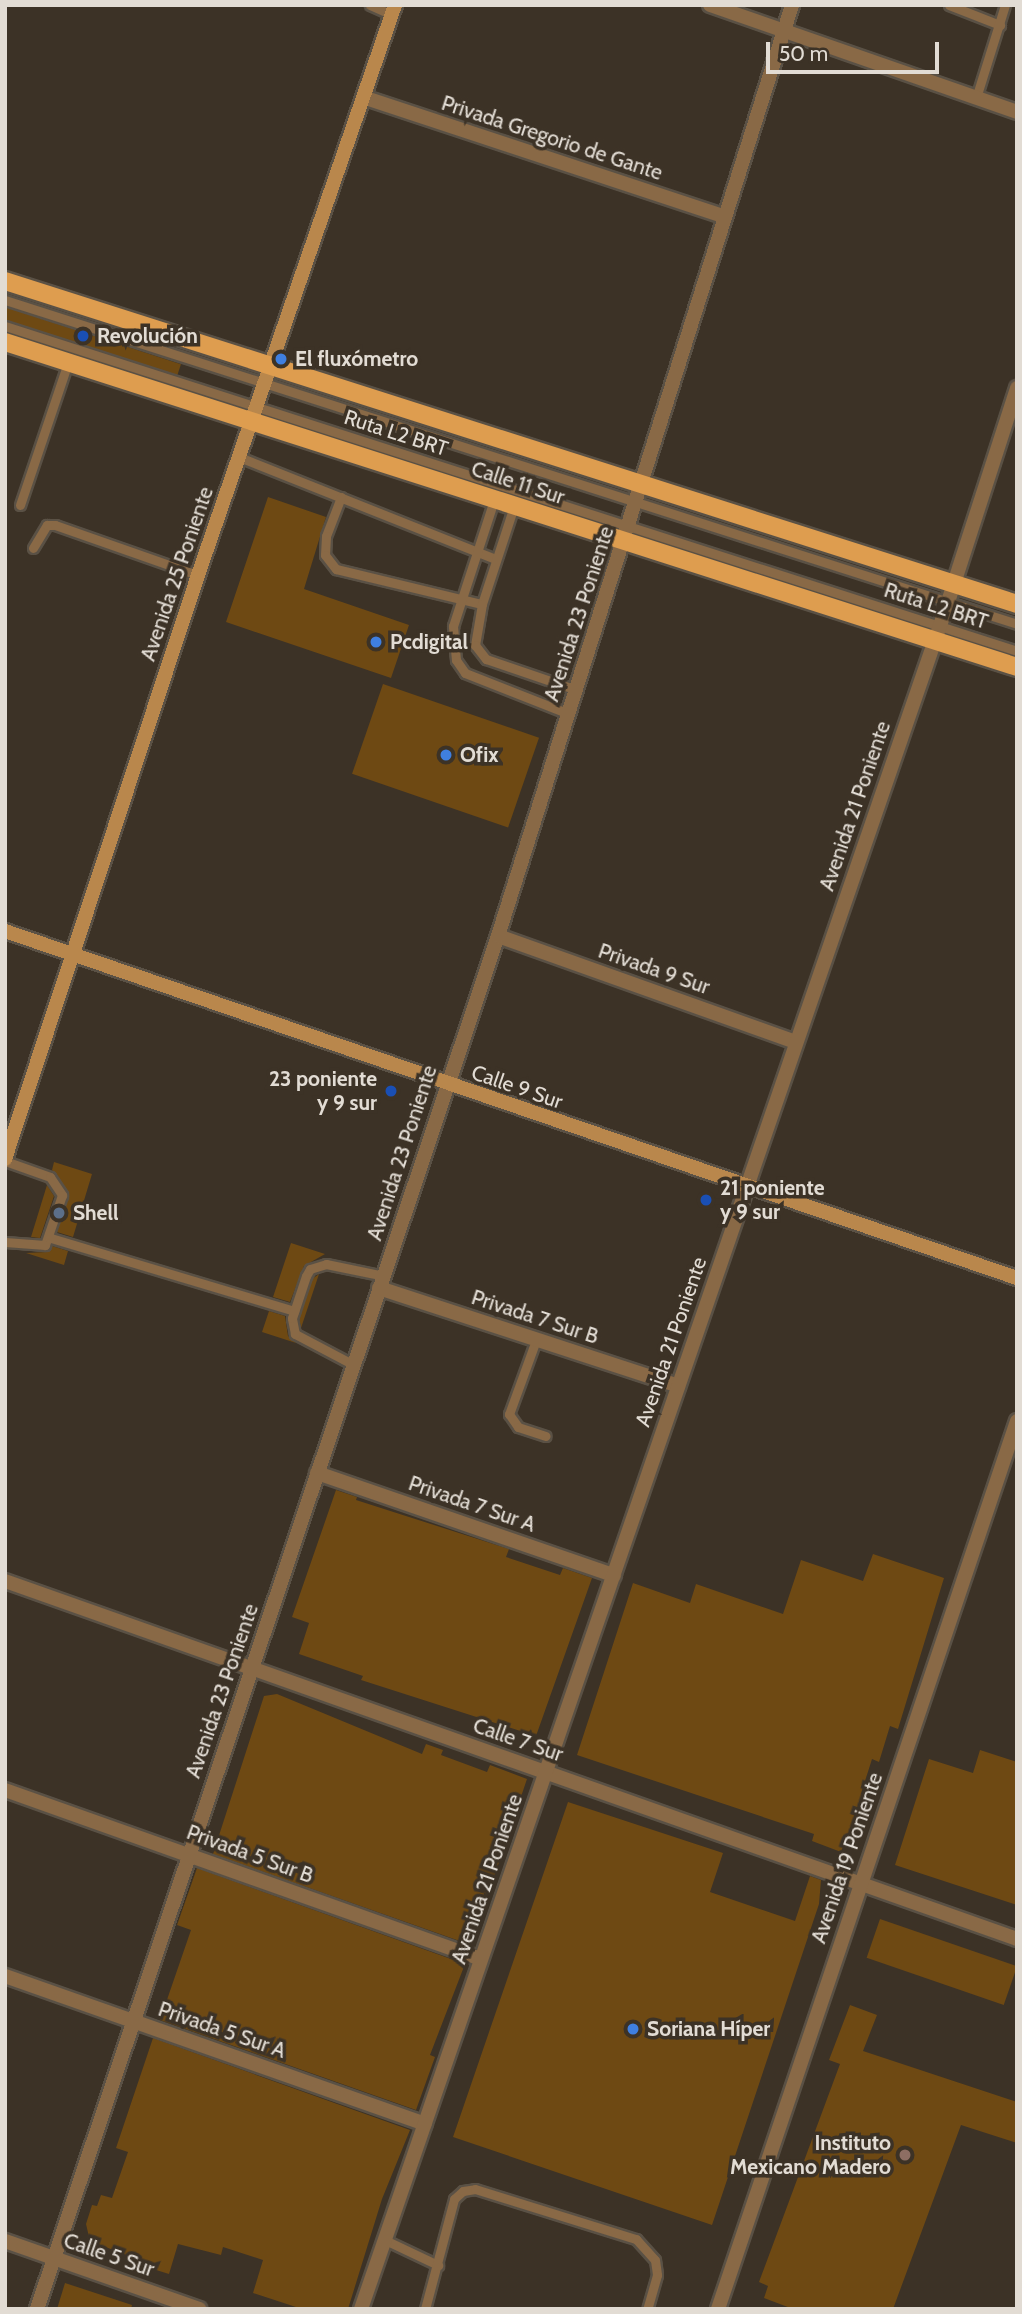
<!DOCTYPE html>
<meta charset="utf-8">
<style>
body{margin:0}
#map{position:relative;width:1022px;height:2314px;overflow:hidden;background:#3c3226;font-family:Cabin,sans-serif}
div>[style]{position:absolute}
.building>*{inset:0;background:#6e4913;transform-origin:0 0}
.roads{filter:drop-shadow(2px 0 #5a5145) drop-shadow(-2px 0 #5a5145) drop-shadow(0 2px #5a5145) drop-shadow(0 -2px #5a5145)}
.lane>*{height:9px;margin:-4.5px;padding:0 4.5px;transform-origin:4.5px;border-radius:4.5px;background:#896946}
.street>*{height:14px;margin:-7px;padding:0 7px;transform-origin:7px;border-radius:7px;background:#896946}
.secondary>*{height:14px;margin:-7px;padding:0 7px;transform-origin:7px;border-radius:7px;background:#b9874c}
.primary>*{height:18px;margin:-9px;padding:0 9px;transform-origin:9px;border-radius:9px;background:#de9d4f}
.dots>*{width:19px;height:19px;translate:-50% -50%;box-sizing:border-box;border:4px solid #3c3226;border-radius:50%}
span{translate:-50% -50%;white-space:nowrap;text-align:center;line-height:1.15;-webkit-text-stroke:7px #3c3226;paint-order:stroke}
.street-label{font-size:21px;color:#e2dcd4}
.poi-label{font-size:21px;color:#e2dcd4;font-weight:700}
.left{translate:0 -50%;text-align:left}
.right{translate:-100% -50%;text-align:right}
.frame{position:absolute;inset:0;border:7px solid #e2dcd4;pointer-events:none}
.scale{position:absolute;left:766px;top:42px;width:173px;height:32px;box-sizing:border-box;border:4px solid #e2dcd4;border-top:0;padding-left:9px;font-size:21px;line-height:24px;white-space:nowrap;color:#e2dcd4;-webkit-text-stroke:5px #3c3226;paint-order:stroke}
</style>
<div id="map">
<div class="building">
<i style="left:5px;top:307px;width:185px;height:12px;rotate:18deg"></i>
<i style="clip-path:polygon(268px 497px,326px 517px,304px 589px,409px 625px,391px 678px,226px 622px)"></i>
<i style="left:383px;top:684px;width:165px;height:95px;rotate:19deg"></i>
<i style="clip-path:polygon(54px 1162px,92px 1174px,73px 1237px,57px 1232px,69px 1195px,52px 1170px)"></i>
<i style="clip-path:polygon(47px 1185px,54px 1196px,40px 1238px,31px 1237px)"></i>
<i style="clip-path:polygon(291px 1243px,325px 1254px,304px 1266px,290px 1302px,273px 1297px)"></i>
<i style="clip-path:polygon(52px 1246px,68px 1251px,64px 1265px,26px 1253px,47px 1252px)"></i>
<i style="clip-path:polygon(319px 1274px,301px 1328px,299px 1318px,312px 1279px)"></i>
<i style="clip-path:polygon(269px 1311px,285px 1316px,288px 1336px,296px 1343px,262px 1332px)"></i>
<i style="clip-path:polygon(336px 1490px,357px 1497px,356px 1500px,509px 1549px,506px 1557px,560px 1575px,563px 1568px,592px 1578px,536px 1736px,361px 1680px,363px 1676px,299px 1654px,309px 1623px,292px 1617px)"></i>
<i style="clip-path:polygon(873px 1554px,944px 1578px,898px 1729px,890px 1726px,879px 1762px,872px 1759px,861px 1794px,870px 1796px,855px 1841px,846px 1838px,841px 1852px,812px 1841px,814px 1834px,577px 1755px,633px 1583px,690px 1603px,696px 1584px,783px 1614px,801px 1560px,863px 1581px)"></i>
<i style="clip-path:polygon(277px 1694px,422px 1754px,426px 1744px,443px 1750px,441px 1755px,487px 1772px,490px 1765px,527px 1779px,471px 1945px,213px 1854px,264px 1696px)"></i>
<i style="clip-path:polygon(980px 1750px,1017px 1762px,1017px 1905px,895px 1865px,929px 1759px,973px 1773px)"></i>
<i style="clip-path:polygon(568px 1802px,723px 1853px,710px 1892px,795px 1921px,810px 1876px,821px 1880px,819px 1904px,712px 2225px,453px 2137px)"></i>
<i style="clip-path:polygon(197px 1868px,465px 1964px,430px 2055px,435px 2057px,416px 2110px,160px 2020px,191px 1930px,177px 1925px)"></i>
<i style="left:880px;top:1919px;width:145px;height:41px;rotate:19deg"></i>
<i style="clip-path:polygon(850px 2005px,877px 2015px,863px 2051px,1017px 2102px,1017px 2143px,961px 2125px,893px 2309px,793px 2309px,764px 2298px,768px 2286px,759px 2282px,840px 2064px,829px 2060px)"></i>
<i style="clip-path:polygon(153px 2038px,410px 2130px,382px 2199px,348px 2309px,302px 2309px,253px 2293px,263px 2260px,223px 2247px,221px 2255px,178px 2244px,169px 2274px,127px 2261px,129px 2256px,90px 2241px,86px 2224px,92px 2205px,97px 2206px,101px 2195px,112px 2198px,128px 2152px,116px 2148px)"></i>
<i style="clip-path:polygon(65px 2283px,132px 2305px,131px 2309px,57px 2309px)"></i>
</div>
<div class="roads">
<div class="lane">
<i style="left:370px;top:5px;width:24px;rotate:24deg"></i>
<i style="left:949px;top:5px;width:55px;rotate:21.4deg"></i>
<i style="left:976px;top:98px;width:97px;rotate:-72.7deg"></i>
<i style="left:5px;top:300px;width:1063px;rotate:17.75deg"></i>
<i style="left:5px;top:326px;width:1063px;rotate:17.8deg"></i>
<i style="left:239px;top:457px;width:276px;rotate:21.7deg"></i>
<i style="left:341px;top:497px;width:42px;rotate:111deg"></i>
<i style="left:326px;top:536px;width:19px;rotate:93deg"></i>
<i style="left:325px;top:555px;width:18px;rotate:52deg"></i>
<i style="left:336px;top:569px;width:150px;rotate:13.5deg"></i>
<i style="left:494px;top:500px;width:133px;rotate:108deg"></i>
<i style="left:453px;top:626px;width:34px;rotate:85deg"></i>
<i style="left:456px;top:660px;width:16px;rotate:55deg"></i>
<i style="left:465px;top:673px;width:112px;rotate:21.5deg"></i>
<i style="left:20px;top:505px;width:151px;rotate:-71.4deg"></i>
<i style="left:514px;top:506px;width:103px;rotate:108.1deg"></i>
<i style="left:482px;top:604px;width:42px;rotate:99.7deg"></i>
<i style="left:475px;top:645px;width:18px;rotate:52deg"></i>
<i style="left:486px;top:659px;width:96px;rotate:18.8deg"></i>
<i style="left:33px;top:548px;width:27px;rotate:-59deg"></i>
<i style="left:47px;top:525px;width:8px"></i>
<i style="left:55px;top:525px;width:151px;rotate:19.3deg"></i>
<i style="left:5px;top:1161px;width:48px;rotate:19.6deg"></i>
<i style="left:50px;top:1177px;width:22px;rotate:56deg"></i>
<i style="left:62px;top:1195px;width:53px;rotate:108.8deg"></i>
<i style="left:45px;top:1245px;width:40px;rotate:-175.7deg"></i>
<i style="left:51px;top:1238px;width:254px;rotate:16.7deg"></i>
<i style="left:536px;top:1340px;width:79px;rotate:110deg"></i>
<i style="left:509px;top:1414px;width:16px;rotate:55deg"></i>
<i style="left:518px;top:1427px;width:29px;rotate:18deg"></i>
<i style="left:354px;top:1365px;width:67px;rotate:-152.3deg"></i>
<i style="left:295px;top:1334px;width:16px;rotate:-101deg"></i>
<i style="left:292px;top:1318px;width:44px;rotate:-71.6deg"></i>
<i style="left:306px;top:1276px;width:8px;rotate:-60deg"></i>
<i style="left:310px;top:1269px;width:17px;rotate:-17deg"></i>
<i style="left:326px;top:1264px;width:59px;rotate:11.7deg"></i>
<i style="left:385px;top:2240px;width:59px;rotate:25.3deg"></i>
<i style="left:425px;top:2309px;width:114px;rotate:-75.2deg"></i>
<i style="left:454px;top:2199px;width:12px;rotate:-42deg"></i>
<i style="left:463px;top:2191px;width:12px;rotate:-9deg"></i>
<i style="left:475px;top:2189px;width:169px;rotate:17.3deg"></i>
<i style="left:636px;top:2239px;width:28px;rotate:48deg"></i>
<i style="left:655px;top:2260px;width:15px;rotate:82deg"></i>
<i style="left:657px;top:2275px;width:35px;rotate:106deg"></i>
</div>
<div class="street">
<i style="left:710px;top:5px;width:325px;rotate:19.2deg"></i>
<i style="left:366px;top:98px;width:378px;rotate:18.3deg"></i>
<i style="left:498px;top:936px;width:316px;rotate:19.6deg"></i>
<i style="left:379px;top:1288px;width:315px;rotate:18.1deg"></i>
<i style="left:317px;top:1473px;width:314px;rotate:19deg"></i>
<i style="left:5px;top:1581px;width:1073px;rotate:19.48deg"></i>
<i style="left:5px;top:1790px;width:505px;rotate:19.55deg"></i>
<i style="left:5px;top:1976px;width:445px;rotate:19.4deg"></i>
<i style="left:5px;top:2241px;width:206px;rotate:19.3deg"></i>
<i style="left:37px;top:2309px;width:1448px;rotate:-71.44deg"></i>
<i style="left:498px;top:936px;width:976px;rotate:-72.47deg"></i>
<i style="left:361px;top:2309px;width:1805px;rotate:-71.02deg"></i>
<i style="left:948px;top:602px;width:225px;rotate:-72.1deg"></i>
<i style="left:718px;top:2309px;width:937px;rotate:-71.39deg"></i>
</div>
<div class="secondary">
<i style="left:5px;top:931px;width:1070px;rotate:18.93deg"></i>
<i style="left:5px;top:1159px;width:615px;rotate:-71.71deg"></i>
<i style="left:198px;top:575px;width:603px;rotate:-70.93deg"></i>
</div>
<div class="primary">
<i style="left:5px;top:281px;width:1062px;rotate:17.7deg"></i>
<i style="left:5px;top:342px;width:1063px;rotate:17.8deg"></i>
</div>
</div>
<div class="dots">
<i style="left:83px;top:336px;background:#1a4fb4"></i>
<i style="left:281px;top:359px;background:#3f7fe0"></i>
<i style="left:376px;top:642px;background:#3f7fe0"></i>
<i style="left:446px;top:755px;background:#3f7fe0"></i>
<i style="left:391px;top:1091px;background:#1a4fb4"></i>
<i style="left:706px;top:1200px;background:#1a4fb4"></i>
<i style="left:59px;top:1213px;background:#5c6f8a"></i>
<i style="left:633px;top:2029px;background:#3f7fe0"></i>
<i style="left:905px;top:2155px;background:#8d6e63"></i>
</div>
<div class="street-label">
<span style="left:552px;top:138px;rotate:18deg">Privada Gregorio de Gante</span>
<span style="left:396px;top:433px;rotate:18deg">Ruta L2 BRT</span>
<span style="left:518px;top:483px;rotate:18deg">Calle 11 Sur</span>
<span style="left:177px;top:574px;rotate:-71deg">Avenida 25 Poniente</span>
<span style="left:936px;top:606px;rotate:18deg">Ruta L2 BRT</span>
<span style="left:579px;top:614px;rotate:-72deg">Avenida 23 Poniente</span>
<span style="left:855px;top:806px;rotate:-71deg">Avenida 21 Poniente</span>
<span style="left:654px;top:969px;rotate:19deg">Privada 9 Sur</span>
<span style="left:517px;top:1087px;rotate:19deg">Calle 9 Sur</span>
<span style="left:402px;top:1153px;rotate:-72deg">Avenida 23 Poniente</span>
<span style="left:535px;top:1317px;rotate:18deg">Privada 7 Sur B</span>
<span style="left:671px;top:1342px;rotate:-71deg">Avenida 21 Poniente</span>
<span style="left:472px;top:1504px;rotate:19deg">Privada 7 Sur A</span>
<span style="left:222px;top:1691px;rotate:-71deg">Avenida 23 Poniente</span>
<span style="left:518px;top:1740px;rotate:19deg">Calle 7 Sur</span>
<span style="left:250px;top:1854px;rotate:20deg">Privada 5 Sur B</span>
<span style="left:847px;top:1858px;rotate:-71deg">Avenida 19 Poniente</span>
<span style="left:487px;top:1879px;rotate:-71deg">Avenida 21 Poniente</span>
<span style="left:222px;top:2030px;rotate:19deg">Privada 5 Sur A</span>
<span style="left:109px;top:2255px;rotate:19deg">Calle 5 Sur</span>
</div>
<div class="poi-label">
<span class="left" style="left:97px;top:336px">Revolución</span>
<span class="left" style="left:295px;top:359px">El fluxómetro</span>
<span class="left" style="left:390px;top:642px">Pcdigital</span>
<span class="left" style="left:460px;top:755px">Ofix</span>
<span class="right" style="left:377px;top:1091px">23 poniente<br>y 9 sur</span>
<span class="left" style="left:720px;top:1200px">21 poniente<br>y 9 sur</span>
<span class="left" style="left:73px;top:1213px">Shell</span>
<span class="left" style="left:647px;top:2029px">Soriana Híper</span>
<span class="right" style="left:891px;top:2155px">Instituto<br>Mexicano Madero</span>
</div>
<div class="frame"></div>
<div class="scale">50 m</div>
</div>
